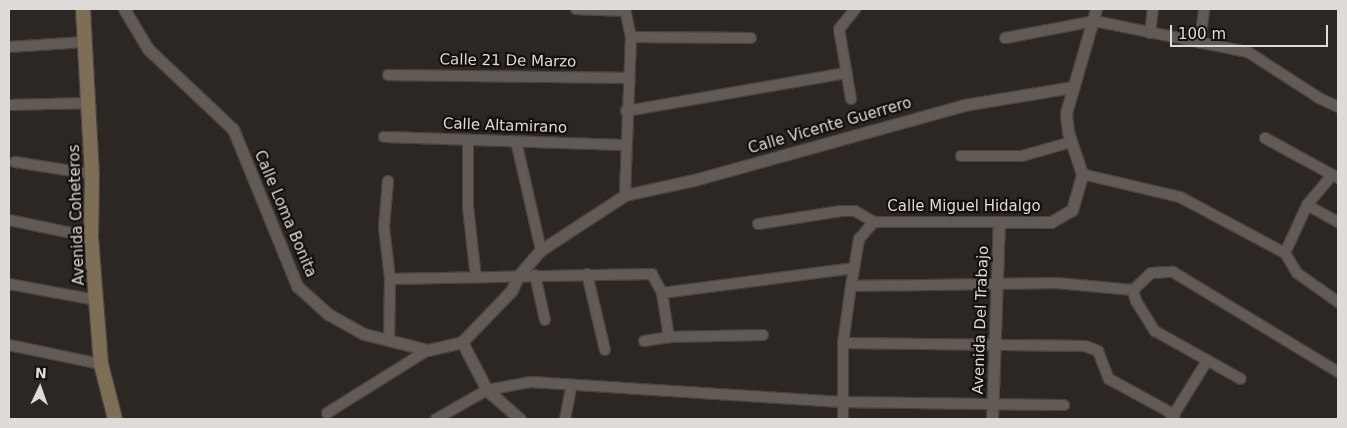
<!DOCTYPE html>
<style>
body{margin:0}
#map{position:relative;width:1347px;height:428px;overflow:hidden;background:#2c2722;font-family:"DejaVu Sans",sans-serif}
div>[style]{position:absolute}
.roads{filter:drop-shadow(1px 0 #4a4441) drop-shadow(-1px 0 #4a4441) drop-shadow(0 1px #4a4441) drop-shadow(0 -1px #4a4441)}
.minor>*{height:10px;margin:-5px;padding:0 5px;transform-origin:5px;border-radius:5px;background:#615a55}
.tertiary>*{height:11px;margin:-5.5px;padding:0 5.5px;transform-origin:5.5px;border-radius:5.5px;background:#615a55}
.secondary>*{height:14px;margin:-7px;padding:0 7px;transform-origin:7px;border-radius:7px;background:#7e6d57}
span{translate:-50% -50%;white-space:nowrap;text-align:center;line-height:1.15;-webkit-text-stroke:4.5px #13100e;paint-order:stroke}
.street-label{font-size:15px;color:#dfdbd8}
.frame{position:absolute;inset:0;border:10px solid #dfdbd8;pointer-events:none}
.north{position:absolute;left:15px;top:363px;width:50px;height:50px;-webkit-text-stroke:4px #13100e;paint-order:stroke;rotate:3deg;font-size:14px;font-weight:700;line-height:20px;text-align:center;color:#dfdbd8}
.north::after{content:'';display:block;margin:auto;width:18px;height:22px;background:#dfdbd8;clip-path:polygon(50% 0,100% 100%,50% 72%,0 100%)}
.scale{position:absolute;left:1170px;top:25px;width:158px;height:22px;box-sizing:border-box;border:2px solid #dfdbd8;border-top:0;padding-left:6px;font-size:15px;line-height:18px;white-space:nowrap;color:#dfdbd8;-webkit-text-stroke:4px #13100e;paint-order:stroke}
</style>
<div id="map">
<div class="roads">
<div class="minor">
<i style="left:576px;top:9px;width:49px;rotate:2.3deg"></i>
<i style="left:625px;top:9px;width:29px;rotate:78deg"></i>
<i style="left:631px;top:37px;width:158px;rotate:92.2deg"></i>
<i style="left:1150px;top:33px;width:24px;rotate:-83deg"></i>
<i style="left:631px;top:37px;width:120px;rotate:0.5deg"></i>
<i style="left:1005px;top:38px;width:92px;rotate:-10.7deg"></i>
<i style="left:1095px;top:21px;width:156px;rotate:11.5deg"></i>
<i style="left:1248px;top:52px;width:85px;rotate:32.9deg"></i>
<i style="left:1319px;top:98px;width:21px;rotate:25deg"></i>
<i style="left:1200px;top:43px;width:34px;rotate:-83deg"></i>
<i style="left:9px;top:47px;width:76px;rotate:-3.8deg"></i>
<i style="left:388px;top:75px;width:240px;rotate:0.7deg"></i>
<i style="left:851px;top:99px;width:71px;rotate:-99.7deg"></i>
<i style="left:839px;top:29px;width:26px;rotate:-51deg"></i>
<i style="left:9px;top:105px;width:80px;rotate:-1.4deg"></i>
<i style="left:626px;top:111px;width:224px;rotate:-9.8deg"></i>
<i style="left:384px;top:137px;width:241px;rotate:1.9deg"></i>
<i style="left:1265px;top:138px;width:83px;rotate:28.7deg"></i>
<i style="left:468px;top:140px;width:67px;rotate:90deg"></i>
<i style="left:468px;top:207px;width:71px;rotate:83.6deg"></i>
<i style="left:516px;top:141px;width:112px;rotate:77.1deg"></i>
<i style="left:961px;top:156px;width:61px"></i>
<i style="left:1022px;top:156px;width:51px;rotate:-15.9deg"></i>
<i style="left:15px;top:162px;width:78px;rotate:8.9deg"></i>
<i style="left:1082px;top:174px;width:101px;rotate:13.2deg"></i>
<i style="left:1180px;top:197px;width:119px;rotate:28.1deg"></i>
<i style="left:388px;top:181px;width:46px;rotate:95deg"></i>
<i style="left:384px;top:227px;width:52px;rotate:83.4deg"></i>
<i style="left:390px;top:279px;width:61px;rotate:90.9deg"></i>
<i style="left:1307px;top:205px;width:35px;rotate:29deg"></i>
<i style="left:9px;top:220px;width:84px;rotate:11.7deg"></i>
<i style="left:874px;top:222px;width:125px"></i>
<i style="left:758px;top:224px;width:84px;rotate:-8.9deg"></i>
<i style="left:841px;top:211px;width:14px"></i>
<i style="left:855px;top:211px;width:22px;rotate:30deg"></i>
<i style="left:1285px;top:253px;width:53px;rotate:-65.4deg"></i>
<i style="left:1307px;top:205px;width:38px;rotate:-50deg"></i>
<i style="left:1285px;top:253px;width:23px;rotate:59deg"></i>
<i style="left:1297px;top:273px;width:50px;rotate:35.3deg"></i>
<i style="left:587px;top:274px;width:78px;rotate:76.7deg"></i>
<i style="left:535px;top:275px;width:46px;rotate:77.5deg"></i>
<i style="left:390px;top:279px;width:262px;rotate:-1.1deg"></i>
<i style="left:652px;top:274px;width:21px;rotate:62deg"></i>
<i style="left:662px;top:293px;width:45px;rotate:81deg"></i>
<i style="left:9px;top:284px;width:88px;rotate:10.4deg"></i>
<i style="left:851px;top:286px;width:206px;rotate:-0.8deg"></i>
<i style="left:1057px;top:283px;width:76px;rotate:5.3deg"></i>
<i style="left:1133px;top:290px;width:25px;rotate:-43deg"></i>
<i style="left:1151px;top:273px;width:22px;rotate:-3deg"></i>
<i style="left:1173px;top:272px;width:193px;rotate:31.2deg"></i>
<i style="left:1133px;top:290px;width:11px;rotate:75deg"></i>
<i style="left:1136px;top:301px;width:36px;rotate:58deg"></i>
<i style="left:1155px;top:331px;width:98px;rotate:29.2deg"></i>
<i style="left:662px;top:293px;width:194px;rotate:-7.4deg"></i>
<i style="left:644px;top:341px;width:25px;rotate:-9deg"></i>
<i style="left:669px;top:337px;width:94px;rotate:-1.2deg"></i>
<i style="left:843px;top:343px;width:242px;rotate:0.7deg"></i>
<i style="left:1085px;top:346px;width:14px;rotate:21deg"></i>
<i style="left:1098px;top:351px;width:30px;rotate:69deg"></i>
<i style="left:1109px;top:379px;width:75px;rotate:28.6deg"></i>
<i style="left:9px;top:345px;width:94px;rotate:11.7deg"></i>
<i style="left:327px;top:413px;width:119px;rotate:-32deg"></i>
<i style="left:436px;top:419px;width:59px;rotate:-29.6deg"></i>
<i style="left:487px;top:390px;width:45px;rotate:-10.3deg"></i>
<i style="left:531px;top:382px;width:311px;rotate:3.7deg"></i>
<i style="left:841px;top:402px;width:223px;rotate:0.8deg"></i>
<i style="left:565px;top:419px;width:33px;rotate:-79deg"></i>
<i style="left:843px;top:419px;width:76px;rotate:-90deg"></i>
<i style="left:843px;top:343px;width:58px;rotate:-82deg"></i>
<i style="left:851px;top:286px;width:48px;rotate:-80.3deg"></i>
<i style="left:859px;top:239px;width:23px;rotate:-49deg"></i>
<i style="left:1171px;top:419px;width:68px;rotate:-58.2deg"></i>
</div>
<div class="tertiary">
<i style="left:124px;top:9px;width:47px;rotate:59deg"></i>
<i style="left:148px;top:49px;width:117px;rotate:43.3deg"></i>
<i style="left:233px;top:129px;width:170px;rotate:67.8deg"></i>
<i style="left:297px;top:286px;width:42px;rotate:42.1deg"></i>
<i style="left:328px;top:314px;width:41px;rotate:29.1deg"></i>
<i style="left:364px;top:334px;width:66px;rotate:14deg"></i>
<i style="left:428px;top:350px;width:35px;rotate:-13deg"></i>
<i style="left:462px;top:342px;width:72px;rotate:-46.1deg"></i>
<i style="left:512px;top:290px;width:15px;rotate:-67deg"></i>
<i style="left:518px;top:276px;width:35px;rotate:-49deg"></i>
<i style="left:541px;top:250px;width:100px;rotate:-33.2deg"></i>
<i style="left:625px;top:195px;width:71px;rotate:-12.3deg"></i>
<i style="left:694px;top:180px;width:280px;rotate:-15.5deg"></i>
<i style="left:964px;top:105px;width:110px;rotate:-9.4deg"></i>
<i style="left:462px;top:342px;width:54px;rotate:62.5deg"></i>
<i style="left:487px;top:390px;width:44px;rotate:41.3deg"></i>
<i style="left:992px;top:419px;width:197px;rotate:-88deg"></i>
<i style="left:999px;top:222px;width:52px"></i>
<i style="left:1051px;top:222px;width:24px;rotate:-30deg"></i>
<i style="left:1072px;top:210px;width:37px;rotate:-74deg"></i>
<i style="left:1082px;top:174px;width:44px;rotate:-108.4deg"></i>
<i style="left:1068px;top:132px;width:19px;rotate:-96deg"></i>
<i style="left:1066px;top:113px;width:108px;rotate:-73.9deg"></i>
</div>
<div class="secondary">
<i style="left:83px;top:9px;width:165px;rotate:86.9deg"></i>
<i style="left:92px;top:174px;width:63px;rotate:90.9deg"></i>
<i style="left:91px;top:237px;width:127px;rotate:85.5deg"></i>
<i style="left:101px;top:364px;width:57px;rotate:75.7deg"></i>
</div>
</div>
<div class="street-label">
<span style="left:508px;top:61px;rotate:1deg">Calle 21 De Marzo</span>
<span style="left:505px;top:126px;rotate:2deg">Calle Altamirano</span>
<span style="left:830px;top:126px;rotate:-16deg">Calle Vicente Guerrero</span>
<span style="left:964px;top:207px">Calle Miguel Hidalgo</span>
<span style="left:285px;top:214px;rotate:67deg">Calle Loma Bonita</span>
<span style="left:77px;top:215px;rotate:-92deg">Avenida Coheteros</span>
<span style="left:981px;top:320px;rotate:-88deg">Avenida Del Trabajo</span>
</div>
<div class="frame"></div>
<div class="north">N</div>
<div class="scale">100 m</div>
</div>
